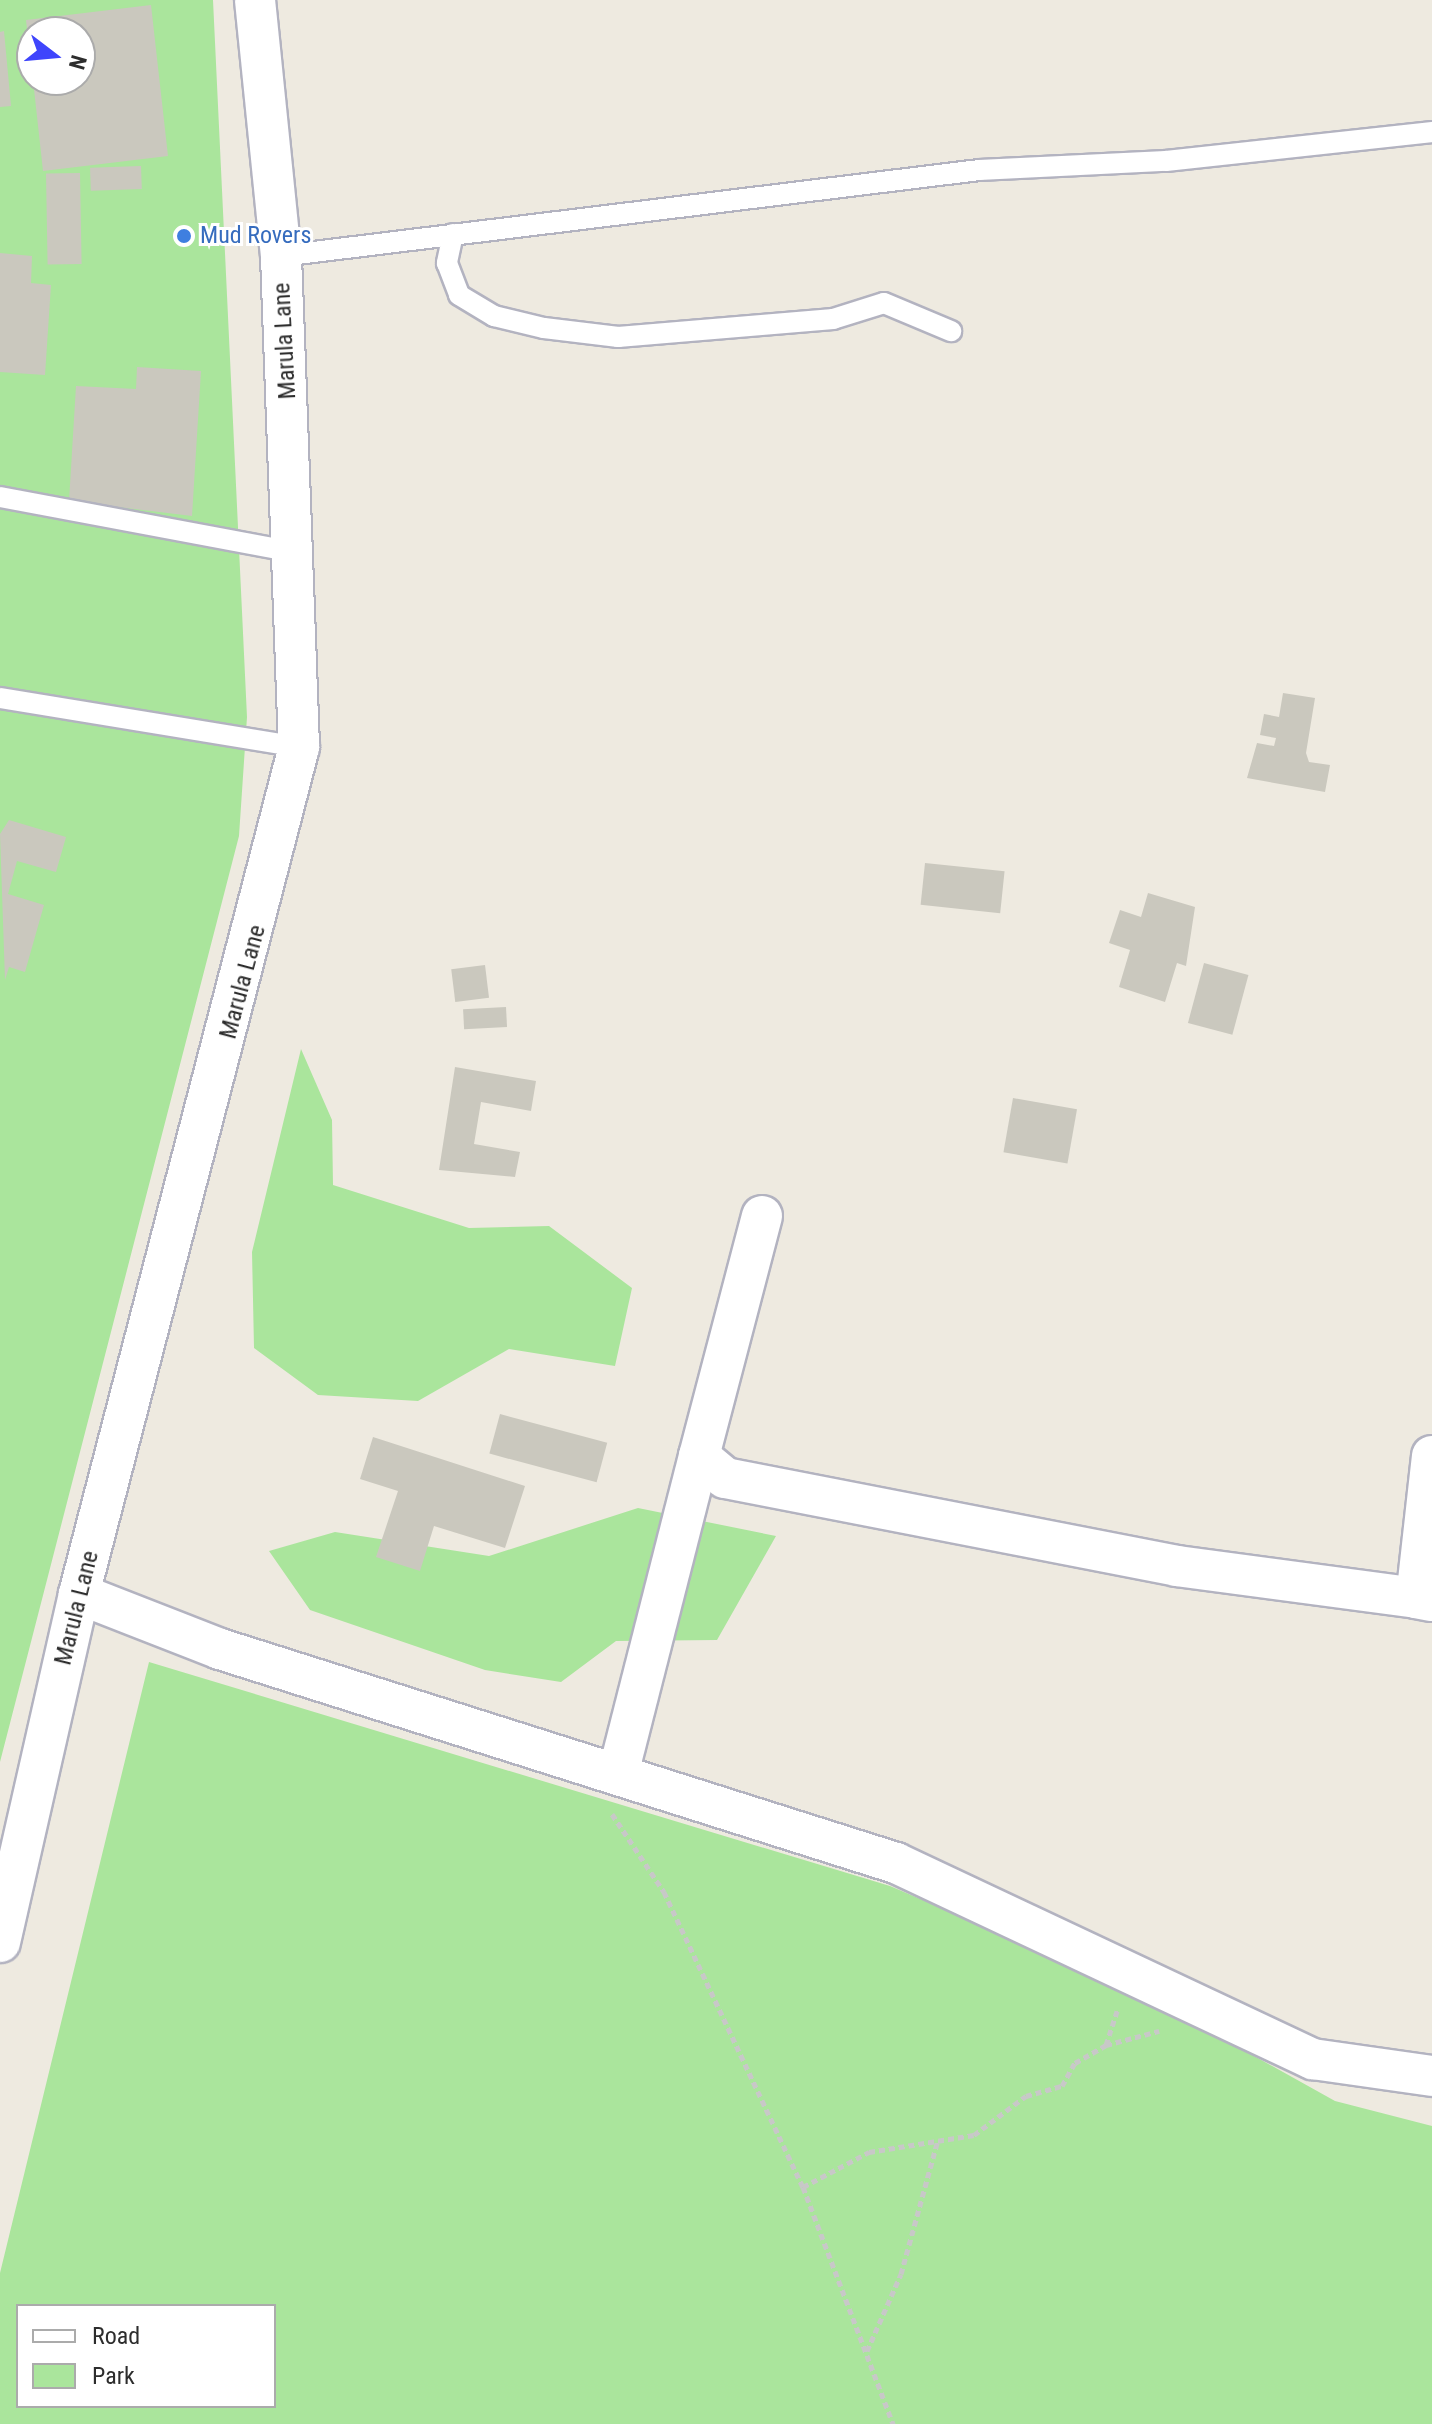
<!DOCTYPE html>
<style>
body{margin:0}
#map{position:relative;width:1432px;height:2424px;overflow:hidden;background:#eeeae0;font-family:"Roboto Condensed",sans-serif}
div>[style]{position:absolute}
.green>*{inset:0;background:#aae59c}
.building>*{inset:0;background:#cac8be;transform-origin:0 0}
.path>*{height:5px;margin-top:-2.5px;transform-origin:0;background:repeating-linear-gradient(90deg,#c8c8c8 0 6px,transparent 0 10px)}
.roads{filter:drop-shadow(2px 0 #b3b3c0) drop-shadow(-2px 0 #b3b3c0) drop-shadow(0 2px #b3b3c0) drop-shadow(0 -2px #b3b3c0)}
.lane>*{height:20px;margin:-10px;padding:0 10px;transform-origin:10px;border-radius:10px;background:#fff}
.street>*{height:40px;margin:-20px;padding:0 20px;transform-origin:20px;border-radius:20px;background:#fff}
.dots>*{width:22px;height:22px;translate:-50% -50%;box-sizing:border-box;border:4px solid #fff;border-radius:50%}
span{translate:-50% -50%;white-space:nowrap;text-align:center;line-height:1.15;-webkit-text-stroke:6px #fff;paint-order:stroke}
.shop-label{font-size:24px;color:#366cbe}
.left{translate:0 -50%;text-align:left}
.street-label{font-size:24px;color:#2d2d2d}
.legend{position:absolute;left:16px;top:2304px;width:260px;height:104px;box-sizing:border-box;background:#fff;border:2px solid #ababab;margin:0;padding:10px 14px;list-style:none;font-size:24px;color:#2d2d2d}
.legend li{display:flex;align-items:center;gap:16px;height:40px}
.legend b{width:40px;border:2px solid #ababab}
.north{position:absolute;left:16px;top:16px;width:80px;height:80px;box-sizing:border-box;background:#fff;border:2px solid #ababab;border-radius:50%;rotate:106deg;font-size:22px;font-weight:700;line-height:32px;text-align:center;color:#2d2d2d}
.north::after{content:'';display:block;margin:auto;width:28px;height:36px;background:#3f45fc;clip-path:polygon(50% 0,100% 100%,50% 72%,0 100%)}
</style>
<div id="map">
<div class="green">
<i style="clip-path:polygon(evenodd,0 0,213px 0,247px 717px,239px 836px,0 1762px,0 0,32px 32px,80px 32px,80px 80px,32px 80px,32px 32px)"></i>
<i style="clip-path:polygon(301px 1049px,332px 1120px,333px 1185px,469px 1228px,549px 1226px,632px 1288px,615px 1366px,509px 1349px,418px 1401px,318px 1395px,254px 1348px,252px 1252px)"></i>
<i style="clip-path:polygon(638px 1508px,776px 1536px,717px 1640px,616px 1641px,561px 1682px,485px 1670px,310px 1610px,269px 1551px,335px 1532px,489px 1556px)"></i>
<i style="clip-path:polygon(evenodd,149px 1662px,890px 1886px,1143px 1994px,1335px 2101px,1432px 2126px,1432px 2424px,0 2424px,0 2273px,149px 1662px,18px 2306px,274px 2306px,274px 2406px,18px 2406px,18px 2306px)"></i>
</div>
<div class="building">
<i style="clip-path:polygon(151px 5px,168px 156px,43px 171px,33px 80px,80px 80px,80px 32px,32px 32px,30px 56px,26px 20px)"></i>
<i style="clip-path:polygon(4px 31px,11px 106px,0 107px,0 32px)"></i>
<i style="left:141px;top:166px;width:23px;height:51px;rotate:88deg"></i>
<i style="left:80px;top:173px;width:91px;height:34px;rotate:89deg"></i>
<i style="clip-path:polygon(0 253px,32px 256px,31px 283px,51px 285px,45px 375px,0 372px)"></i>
<i style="clip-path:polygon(137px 367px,201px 371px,192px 516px,69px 501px,76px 386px,136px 389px)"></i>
<i style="clip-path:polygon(1283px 693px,1315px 698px,1306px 753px,1309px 762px,1330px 765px,1325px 792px,1247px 778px,1257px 743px,1274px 746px,1276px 738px,1260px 735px,1264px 714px,1279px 717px)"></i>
<i style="clip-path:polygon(9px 820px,66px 837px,56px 872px,17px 861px,8px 894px,44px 905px,25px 972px,9px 967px,5px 980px,0 834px)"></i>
<i style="left:925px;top:863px;width:80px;height:42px;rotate:6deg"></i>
<i style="clip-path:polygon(1148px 893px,1195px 907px,1186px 966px,1177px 963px,1165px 1002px,1119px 987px,1130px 950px,1109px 943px,1120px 910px,1141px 917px)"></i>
<i style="left:1204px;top:963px;width:46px;height:62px;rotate:15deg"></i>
<i style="left:485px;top:965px;width:33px;height:34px;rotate:83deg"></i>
<i style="left:506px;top:1007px;width:20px;height:43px;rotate:87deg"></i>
<i style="clip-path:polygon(455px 1067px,536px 1081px,531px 1111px,481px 1102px,474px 1144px,520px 1152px,515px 1177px,439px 1170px)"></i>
<i style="left:1013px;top:1098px;width:65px;height:55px;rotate:10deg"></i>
<i style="left:500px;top:1414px;width:111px;height:41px;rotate:15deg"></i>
<i style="clip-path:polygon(373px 1437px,525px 1486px,505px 1548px,434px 1526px,420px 1571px,376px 1557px,398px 1491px,360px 1479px)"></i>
</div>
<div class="path">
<i style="left:612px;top:1814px;width:94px;rotate:56.3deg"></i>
<i style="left:664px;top:1892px;width:326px;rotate:64.8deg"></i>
<i style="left:803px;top:2187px;width:254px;rotate:69.2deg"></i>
<i style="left:1106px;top:2045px;width:55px;rotate:-14.8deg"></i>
<i style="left:803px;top:2187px;width:75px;rotate:-27.9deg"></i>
<i style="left:869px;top:2152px;width:106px;rotate:-9.2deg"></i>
<i style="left:974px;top:2135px;width:65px;rotate:-36.9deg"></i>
<i style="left:1026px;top:2096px;width:37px;rotate:-16deg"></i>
<i style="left:1062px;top:2086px;width:26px;rotate:-61deg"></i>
<i style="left:1075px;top:2063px;width:36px;rotate:-30deg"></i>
<i style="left:1106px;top:2045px;width:39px;rotate:-72deg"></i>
<i style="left:867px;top:2351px;width:84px;rotate:-66.2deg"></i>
<i style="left:901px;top:2274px;width:139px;rotate:-74.6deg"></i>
</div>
<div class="roads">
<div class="lane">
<i style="left:453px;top:234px;width:30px;rotate:102deg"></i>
<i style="left:447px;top:263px;width:34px;rotate:69deg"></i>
<i style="left:459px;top:295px;width:41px;rotate:31deg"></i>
<i style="left:494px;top:316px;width:51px;rotate:13.5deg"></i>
<i style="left:544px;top:328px;width:75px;rotate:6.9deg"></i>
<i style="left:618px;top:337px;width:216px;rotate:-4.8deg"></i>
<i style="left:833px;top:319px;width:53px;rotate:-17.4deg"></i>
<i style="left:884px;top:303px;width:73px;rotate:22.7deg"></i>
<i style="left:281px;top:256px;width:703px;rotate:-7.02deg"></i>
<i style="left:979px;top:170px;width:187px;rotate:-2.8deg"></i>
<i style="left:1166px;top:161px;width:268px;rotate:-6.2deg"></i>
<i style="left:0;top:497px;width:299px;rotate:10.6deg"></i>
<i style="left:0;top:698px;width:303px;rotate:9.3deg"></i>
</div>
<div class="street">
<i style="left:762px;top:1216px;width:248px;rotate:104.7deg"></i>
<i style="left:699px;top:1456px;width:34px;rotate:40deg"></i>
<i style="left:725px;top:1478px;width:460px;rotate:11deg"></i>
<i style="left:1177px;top:1566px;width:241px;rotate:7.6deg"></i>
<i style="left:1432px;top:1456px;width:143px;rotate:96.4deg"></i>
<i style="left:1416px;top:1598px;width:16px;rotate:11deg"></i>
<i style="left:79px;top:1594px;width:151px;rotate:21.3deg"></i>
<i style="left:220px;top:1649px;width:709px;rotate:17.57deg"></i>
<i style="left:896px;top:1863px;width:461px;rotate:25.2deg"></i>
<i style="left:1313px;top:2059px;width:120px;rotate:8.1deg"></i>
<i style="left:618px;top:1774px;width:328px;rotate:-75.7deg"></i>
<i style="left:0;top:1942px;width:357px;rotate:-77.2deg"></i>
<i style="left:79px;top:1594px;width:875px;rotate:-75.44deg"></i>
<i style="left:299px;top:747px;width:491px;rotate:-92.1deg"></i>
<i style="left:281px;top:256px;width:257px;rotate:-95.8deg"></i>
</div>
</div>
<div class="dots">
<i style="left:184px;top:236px;background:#3f7fe0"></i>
</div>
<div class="shop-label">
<span class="left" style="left:200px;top:236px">Mud Rovers</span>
</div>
<div class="street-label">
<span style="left:285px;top:341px;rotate:-93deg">Marula Lane</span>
<span style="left:243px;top:982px;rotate:-75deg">Marula Lane</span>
<span style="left:77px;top:1608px;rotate:-76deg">Marula Lane</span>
</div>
<ul class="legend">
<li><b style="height:10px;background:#fff"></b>Road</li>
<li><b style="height:22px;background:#aae59c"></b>Park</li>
</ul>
<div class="north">N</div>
</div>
